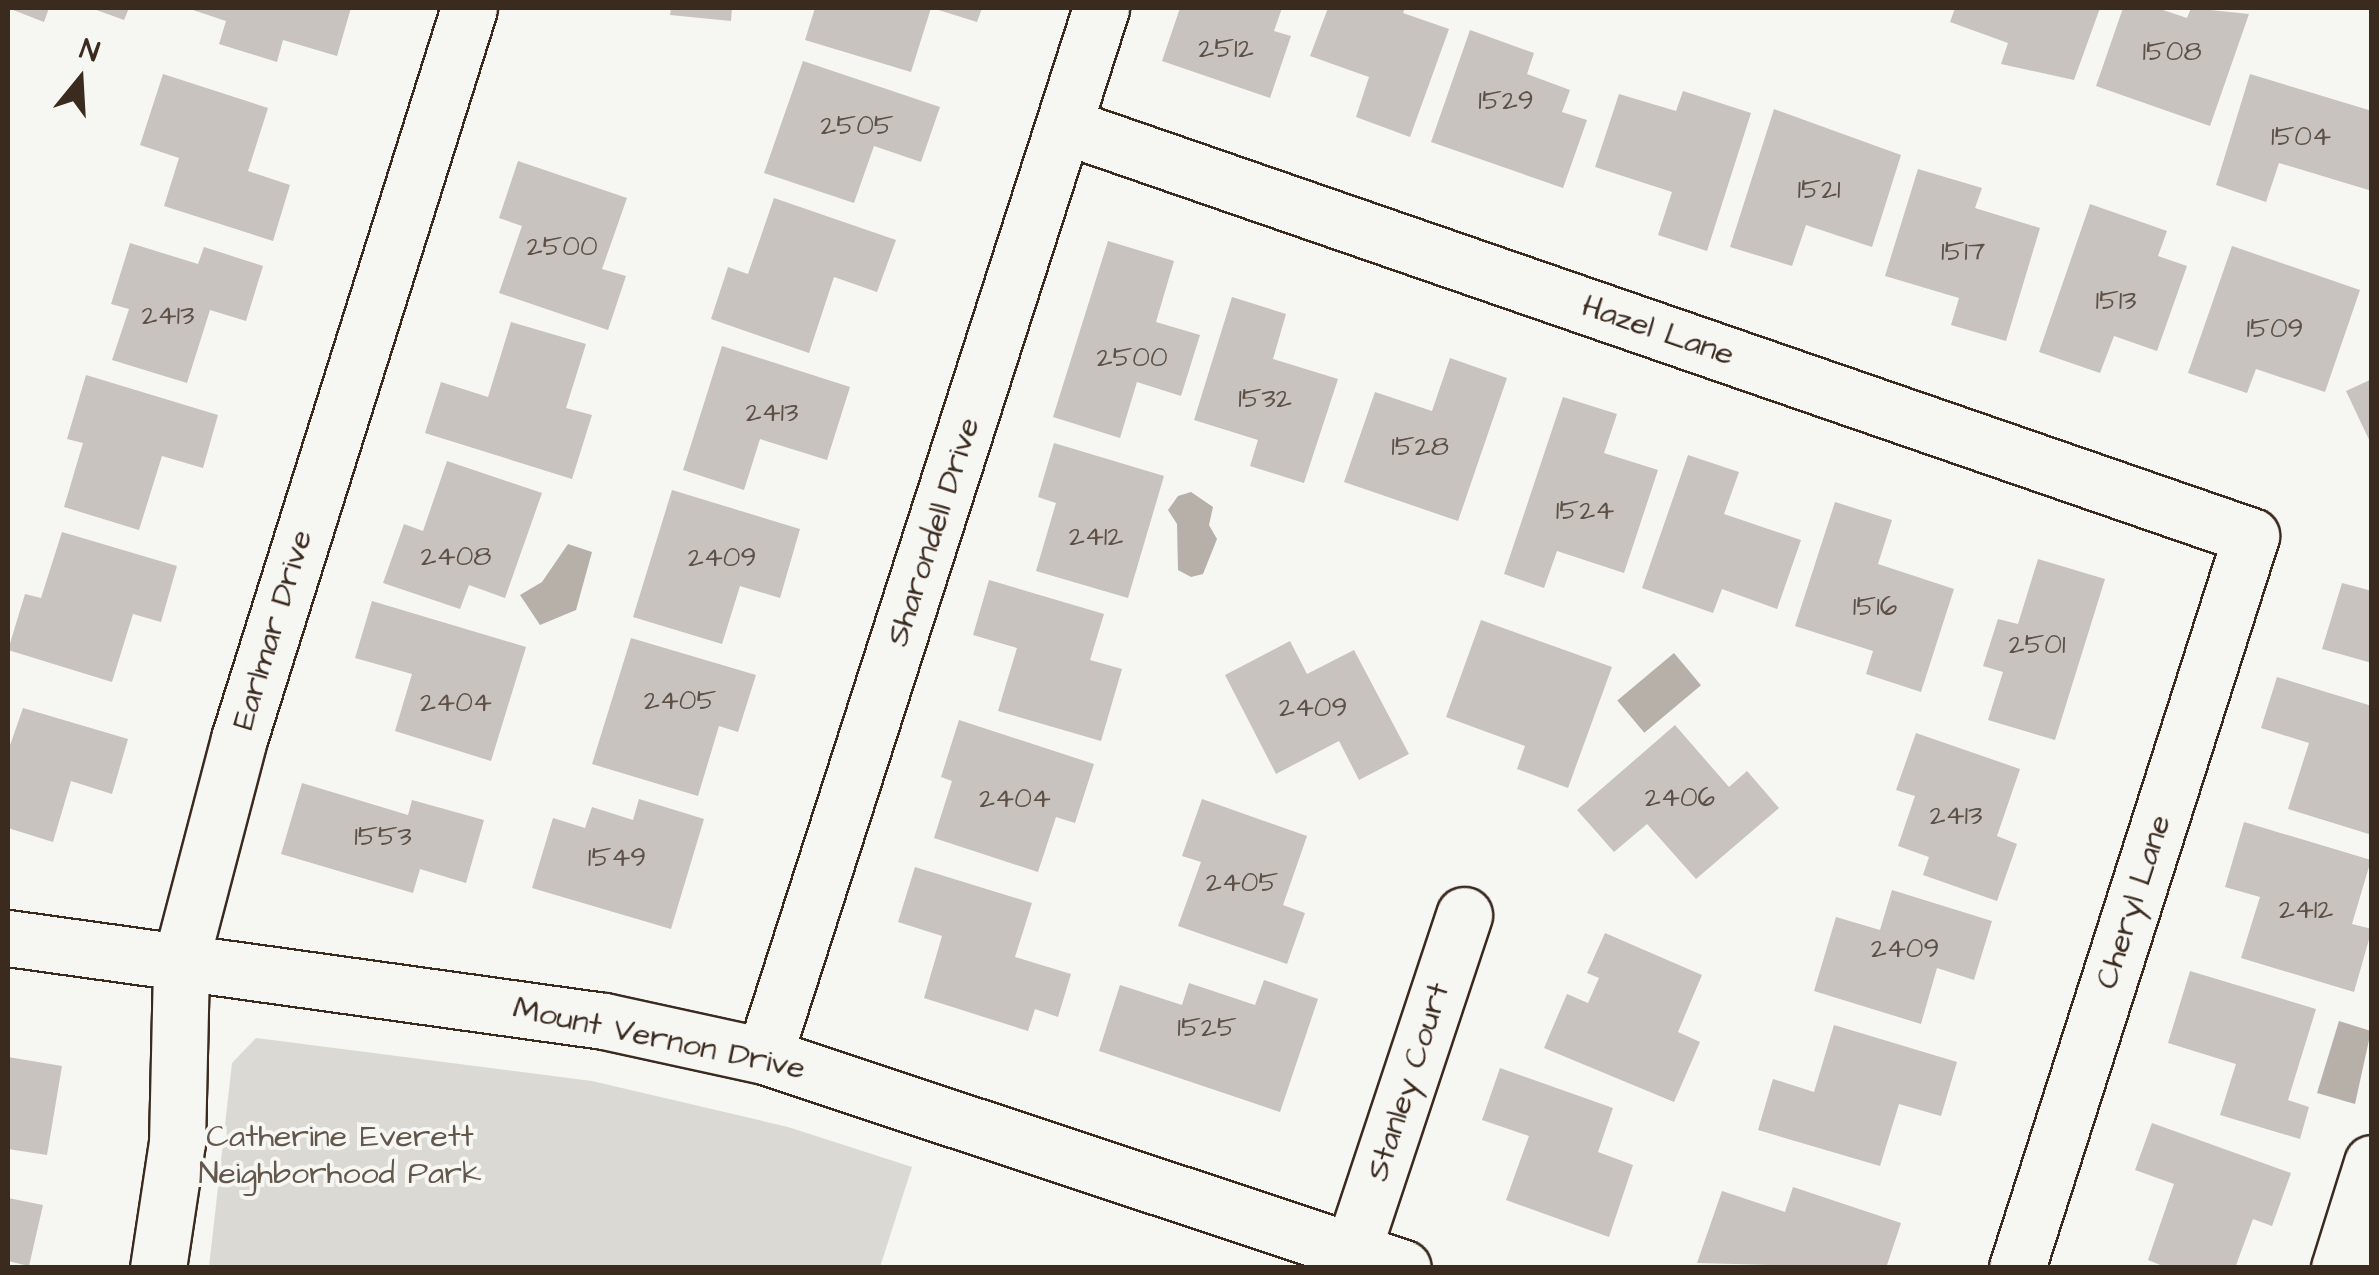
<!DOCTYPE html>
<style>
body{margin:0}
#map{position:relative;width:2379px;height:1275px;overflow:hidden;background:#f6f6f2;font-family:"Architects Daughter",sans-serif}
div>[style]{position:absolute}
.green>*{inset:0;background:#dad9d3}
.water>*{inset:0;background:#b6b0a9;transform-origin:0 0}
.building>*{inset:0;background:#c8c3be}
.roads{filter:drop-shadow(2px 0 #3b2a1e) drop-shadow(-2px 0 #3b2a1e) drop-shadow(0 2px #3b2a1e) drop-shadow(0 -2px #3b2a1e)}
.minor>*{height:55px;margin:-27.5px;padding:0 27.5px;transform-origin:27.5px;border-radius:27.5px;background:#f6f6f2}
span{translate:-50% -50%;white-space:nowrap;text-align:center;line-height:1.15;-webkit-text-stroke:8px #f6f6f2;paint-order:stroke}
.number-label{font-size:28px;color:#5e5046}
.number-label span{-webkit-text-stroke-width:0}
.street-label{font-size:32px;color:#3b2a1e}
.park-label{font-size:32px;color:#63564b}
.frame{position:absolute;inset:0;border:10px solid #3b2a1e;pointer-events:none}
.north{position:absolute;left:30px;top:30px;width:100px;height:100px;-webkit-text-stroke:8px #f6f6f2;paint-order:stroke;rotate:18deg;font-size:28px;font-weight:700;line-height:40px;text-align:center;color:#3b2a1e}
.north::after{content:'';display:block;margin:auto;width:35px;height:45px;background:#3b2a1e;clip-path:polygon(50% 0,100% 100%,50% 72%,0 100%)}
</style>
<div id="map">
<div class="green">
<i style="clip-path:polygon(256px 1038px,592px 1081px,788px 1127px,912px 1167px,880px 1267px,209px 1267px,232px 1063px)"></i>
</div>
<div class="water">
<i style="clip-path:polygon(1191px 492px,1213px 507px,1209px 525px,1217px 539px,1203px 574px,1191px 577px,1178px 570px,1177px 524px,1168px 510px,1178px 496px)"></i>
<i style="clip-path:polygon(568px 544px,592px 552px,576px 610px,540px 625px,520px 595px,542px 582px)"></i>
<i style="left:1674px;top:653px;width:42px;height:74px;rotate:50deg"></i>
<i style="clip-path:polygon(2339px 1021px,2371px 1031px,2355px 1104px,2317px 1093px)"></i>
</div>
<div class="building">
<i style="clip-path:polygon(8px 8px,49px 8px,44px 22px)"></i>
<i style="clip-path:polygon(91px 8px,129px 8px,124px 20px)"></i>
<i style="clip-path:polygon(187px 8px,351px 8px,337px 56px,283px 40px,277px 62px,219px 44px,226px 21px)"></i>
<i style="clip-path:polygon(671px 8px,732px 8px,731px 21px,670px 15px)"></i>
<i style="clip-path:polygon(815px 8px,931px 8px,911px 72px,805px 40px)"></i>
<i style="clip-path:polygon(932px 8px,982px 8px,977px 22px)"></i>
<i style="clip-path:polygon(1180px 8px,1282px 8px,1274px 31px,1291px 36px,1270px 98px,1162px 61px)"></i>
<i style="clip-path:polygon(1328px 8px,1405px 8px,1403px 13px,1449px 29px,1410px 137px,1356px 117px,1369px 77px,1310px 56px)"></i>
<i style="clip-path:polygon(1955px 8px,2100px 8px,2074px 80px,2001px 64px,2008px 43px,1950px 22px)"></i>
<i style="clip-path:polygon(2123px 8px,2157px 8px,2187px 18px,2191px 8px,2249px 14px,2210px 126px,2096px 86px)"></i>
<i style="clip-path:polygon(1470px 30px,1534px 53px,1527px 74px,1570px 90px,1562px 112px,1587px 120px,1563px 188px,1431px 142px)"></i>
<i style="clip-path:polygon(803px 61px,940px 107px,921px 162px,874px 146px,854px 203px,764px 173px)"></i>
<i style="clip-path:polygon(163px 74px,268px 108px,248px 171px,290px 185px,273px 241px,164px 206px,179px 158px,140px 145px)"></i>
<i style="clip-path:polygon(2250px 74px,2372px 111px,2372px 191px,2279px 163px,2266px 202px,2216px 185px)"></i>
<i style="clip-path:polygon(1683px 91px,1751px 113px,1707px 251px,1658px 235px,1672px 192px,1595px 167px,1619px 94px,1676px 111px)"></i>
<i style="clip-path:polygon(1774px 109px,1901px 155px,1872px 247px,1806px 225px,1792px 266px,1730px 247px)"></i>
<i style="clip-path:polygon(518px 161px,627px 198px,602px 269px,626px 276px,608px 330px,499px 293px,522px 226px,499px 218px)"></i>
<i style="clip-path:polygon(1918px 169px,1982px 188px,1975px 208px,2040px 228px,2006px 341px,1951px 325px,1959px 298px,1885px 276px)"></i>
<i style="clip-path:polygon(774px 198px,896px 240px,877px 292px,834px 277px,809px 353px,711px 319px,728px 267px,748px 274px)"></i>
<i style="clip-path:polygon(2090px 204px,2167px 231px,2158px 256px,2187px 266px,2157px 351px,2114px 336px,2100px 373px,2039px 352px)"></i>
<i style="clip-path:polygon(1108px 241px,1174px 261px,1156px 322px,1200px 335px,1181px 396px,1137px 382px,1120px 438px,1053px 417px)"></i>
<i style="clip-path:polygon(130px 243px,198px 264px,204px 247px,263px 266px,246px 321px,210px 310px,187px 383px,112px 360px,129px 309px,111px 304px)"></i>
<i style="clip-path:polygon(2232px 246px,2360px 290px,2325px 392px,2256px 369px,2247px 393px,2188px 373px)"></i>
<i style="clip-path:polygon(1232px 297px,1286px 314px,1273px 359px,1338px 379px,1304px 483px,1250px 466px,1258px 440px,1194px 420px)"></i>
<i style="clip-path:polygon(511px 322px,586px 344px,566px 408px,592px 415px,572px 479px,425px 433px,441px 382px,488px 397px)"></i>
<i style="clip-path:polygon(722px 346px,850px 387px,827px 460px,760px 439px,744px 490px,683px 470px)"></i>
<i style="clip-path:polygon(1450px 358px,1507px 378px,1458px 521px,1344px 482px,1375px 392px,1432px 411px)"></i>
<i style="clip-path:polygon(86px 375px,218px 415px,203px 468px,162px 456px,139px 530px,64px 507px,83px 443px,67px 439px)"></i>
<i style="clip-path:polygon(2372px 379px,2372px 446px,2346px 391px)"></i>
<i style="clip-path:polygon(1563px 397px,1617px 414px,1604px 453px,1658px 470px,1624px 573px,1557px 551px,1544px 588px,1504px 574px)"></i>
<i style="clip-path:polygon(1054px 443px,1164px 476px,1128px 598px,1036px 571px,1056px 503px,1038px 497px)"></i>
<i style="clip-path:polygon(1688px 455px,1739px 472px,1724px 514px,1801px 540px,1777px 609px,1722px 589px,1713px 613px,1642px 588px)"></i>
<i style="clip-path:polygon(447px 461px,542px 493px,505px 598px,469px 585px,460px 609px,383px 583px,404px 524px,423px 531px)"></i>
<i style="clip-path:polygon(672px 490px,800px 529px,780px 598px,740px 586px,722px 644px,633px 617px)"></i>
<i style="clip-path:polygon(1835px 502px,1892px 520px,1878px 564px,1954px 589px,1921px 692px,1866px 674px,1873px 651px,1795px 626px)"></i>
<i style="clip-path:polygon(62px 532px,177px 566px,161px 622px,133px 614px,112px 682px,8px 650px,25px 594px,41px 598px)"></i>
<i style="clip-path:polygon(2038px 559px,2105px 579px,2055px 740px,1988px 720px,2003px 672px,1983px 666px,1998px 619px,2018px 624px)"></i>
<i style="clip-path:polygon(989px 580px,1104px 614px,1090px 660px,1122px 669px,1101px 741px,998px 711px,1017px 648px,973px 635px)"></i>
<i style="clip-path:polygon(2342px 583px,2372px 591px,2372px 663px,2322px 649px)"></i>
<i style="clip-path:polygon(372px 601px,526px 647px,491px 761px,395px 731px,412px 674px,355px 658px)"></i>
<i style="clip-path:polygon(1481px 620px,1612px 667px,1568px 788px,1517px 769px,1525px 746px,1446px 717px)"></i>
<i style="clip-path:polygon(631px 638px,756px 675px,738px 732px,719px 726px,698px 796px,592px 764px)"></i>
<i style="clip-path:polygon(1290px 641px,1307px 674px,1354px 650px,1409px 754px,1359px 780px,1339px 741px,1276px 774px,1225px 675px)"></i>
<i style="clip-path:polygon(2277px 677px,2372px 706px,2372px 835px,2288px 809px,2309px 743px,2261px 728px)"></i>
<i style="clip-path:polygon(23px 708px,128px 739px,112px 794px,71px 781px,53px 842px,8px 828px,8px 751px)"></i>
<i style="clip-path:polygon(959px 720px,1094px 764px,1075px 823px,1056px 817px,1038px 872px,934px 838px,952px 781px,941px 777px)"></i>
<i style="clip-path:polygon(1675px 725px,1729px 787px,1747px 771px,1779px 808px,1696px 879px,1647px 824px,1614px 852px,1577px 810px)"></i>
<i style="clip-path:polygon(1916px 733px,2020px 769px,1997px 836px,2017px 844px,1997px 901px,1923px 875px,1929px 857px,1898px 846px,1915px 796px,1896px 790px)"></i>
<i style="clip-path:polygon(302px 783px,408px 815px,412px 800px,484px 820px,466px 883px,420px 869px,413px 893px,281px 854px)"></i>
<i style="clip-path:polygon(639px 799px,704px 819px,671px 929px,532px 888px,553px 818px,585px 828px,592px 807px,633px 820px)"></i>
<i style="clip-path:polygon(1202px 799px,1307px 836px,1283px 905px,1305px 913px,1287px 964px,1178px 926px,1201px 862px,1182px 856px)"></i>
<i style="clip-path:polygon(2244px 822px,2371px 860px,2352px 924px,2372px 929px,2354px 992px,2241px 958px,2260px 897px,2225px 887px)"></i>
<i style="clip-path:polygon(915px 867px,1032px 903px,1015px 957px,1071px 974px,1058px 1017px,1035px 1009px,1028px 1031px,924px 998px,942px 936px,898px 922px)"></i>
<i style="clip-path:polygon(1892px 890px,1992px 921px,1974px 980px,1937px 968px,1921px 1024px,1814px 991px,1836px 917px,1880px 930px)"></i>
<i style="clip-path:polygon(1605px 933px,1702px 975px,1678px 1032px,1700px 1042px,1674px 1102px,1544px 1048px,1567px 994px,1588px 1003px,1599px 978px,1587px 973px)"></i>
<i style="clip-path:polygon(2190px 971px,2316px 1009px,2288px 1100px,2309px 1107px,2300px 1139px,2220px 1115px,2236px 1064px,2168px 1043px)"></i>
<i style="clip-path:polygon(1264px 980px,1318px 999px,1280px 1112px,1099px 1051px,1120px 985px,1182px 1005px,1189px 983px,1255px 1005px)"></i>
<i style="clip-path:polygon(1834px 1025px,1957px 1062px,1941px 1116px,1899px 1104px,1880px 1166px,1758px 1130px,1773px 1079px,1814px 1092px)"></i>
<i style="clip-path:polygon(8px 1057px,62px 1066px,47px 1155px,8px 1149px)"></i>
<i style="clip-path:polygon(1500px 1068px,1613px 1108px,1598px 1152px,1633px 1165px,1609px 1237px,1506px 1200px,1529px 1136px,1482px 1120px)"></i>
<i style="clip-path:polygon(2152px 1123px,2291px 1173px,2272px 1226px,2253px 1219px,2235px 1268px,2168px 1268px,2148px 1260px,2174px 1184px,2135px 1170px)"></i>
<i style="clip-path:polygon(1793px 1187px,1901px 1223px,1886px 1268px,1697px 1263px,1722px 1191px,1785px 1212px)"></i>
<i style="clip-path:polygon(8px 1198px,43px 1205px,29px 1266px,8px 1261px)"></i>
</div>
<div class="roads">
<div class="minor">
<i style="left:1065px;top:126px;width:1255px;rotate:19.07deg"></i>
<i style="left:2251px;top:536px;width:768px;rotate:107.73deg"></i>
<i style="left:8px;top:938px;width:602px;rotate:7.93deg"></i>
<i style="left:604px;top:1021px;width:164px;rotate:12.3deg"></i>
<i style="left:764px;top:1056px;width:673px;rotate:18.35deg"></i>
<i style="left:764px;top:1056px;width:1101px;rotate:-72.17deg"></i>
<i style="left:1353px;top:1249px;width:352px;rotate:-71.6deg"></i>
<i style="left:158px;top:1268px;width:126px;rotate:-81.4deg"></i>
<i style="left:177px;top:1143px;width:183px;rotate:-88.7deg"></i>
<i style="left:181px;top:960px;width:228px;rotate:-75.3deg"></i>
<i style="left:239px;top:739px;width:766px;rotate:-72.53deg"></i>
<i style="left:2339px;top:1268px;width:110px;rotate:-72.6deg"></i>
</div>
</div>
<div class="number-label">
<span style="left:1226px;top:49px">2512</span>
<span style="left:2172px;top:52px">1508</span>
<span style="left:1506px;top:101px">1529</span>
<span style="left:857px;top:126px">2505</span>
<span style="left:2301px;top:137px">1504</span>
<span style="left:1819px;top:190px">1521</span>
<span style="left:562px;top:247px">2500</span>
<span style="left:1963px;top:252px">1517</span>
<span style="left:2116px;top:301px">1513</span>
<span style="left:168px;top:316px">2413</span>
<span style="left:2275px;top:329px">1509</span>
<span style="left:1132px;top:358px">2500</span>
<span style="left:1265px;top:399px">1532</span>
<span style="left:772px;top:413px">2413</span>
<span style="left:1420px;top:447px">1528</span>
<span style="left:1585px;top:511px">1524</span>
<span style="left:1096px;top:537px">2412</span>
<span style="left:456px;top:557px">2408</span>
<span style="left:722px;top:558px">2409</span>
<span style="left:1875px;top:607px">1516</span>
<span style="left:2037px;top:645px">2501</span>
<span style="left:680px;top:701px">2405</span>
<span style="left:456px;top:703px">2404</span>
<span style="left:1313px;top:708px">2409</span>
<span style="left:1680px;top:798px">2406</span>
<span style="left:1015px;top:799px">2404</span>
<span style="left:1956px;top:816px">2413</span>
<span style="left:383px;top:837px">1553</span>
<span style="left:617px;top:858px">1549</span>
<span style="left:1242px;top:883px">2405</span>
<span style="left:2306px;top:910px">2412</span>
<span style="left:1905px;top:949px">2409</span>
<span style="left:1207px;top:1028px">1525</span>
</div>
<div class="street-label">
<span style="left:1658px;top:331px;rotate:19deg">Hazel Lane</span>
<span style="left:934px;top:532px;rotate:-72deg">Sharondell Drive</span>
<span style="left:273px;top:630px;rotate:-73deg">Earlmar Drive</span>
<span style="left:2134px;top:902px;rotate:-72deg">Cheryl Lane</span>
<span style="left:659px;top:1039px;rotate:12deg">Mount Vernon Drive</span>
<span style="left:1409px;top:1082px;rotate:-72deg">Stanley Court</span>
</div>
<div class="park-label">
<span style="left:340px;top:1156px">Catherine Everett<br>Neighborhood Park</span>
</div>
<div class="frame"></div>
<div class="north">N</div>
</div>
